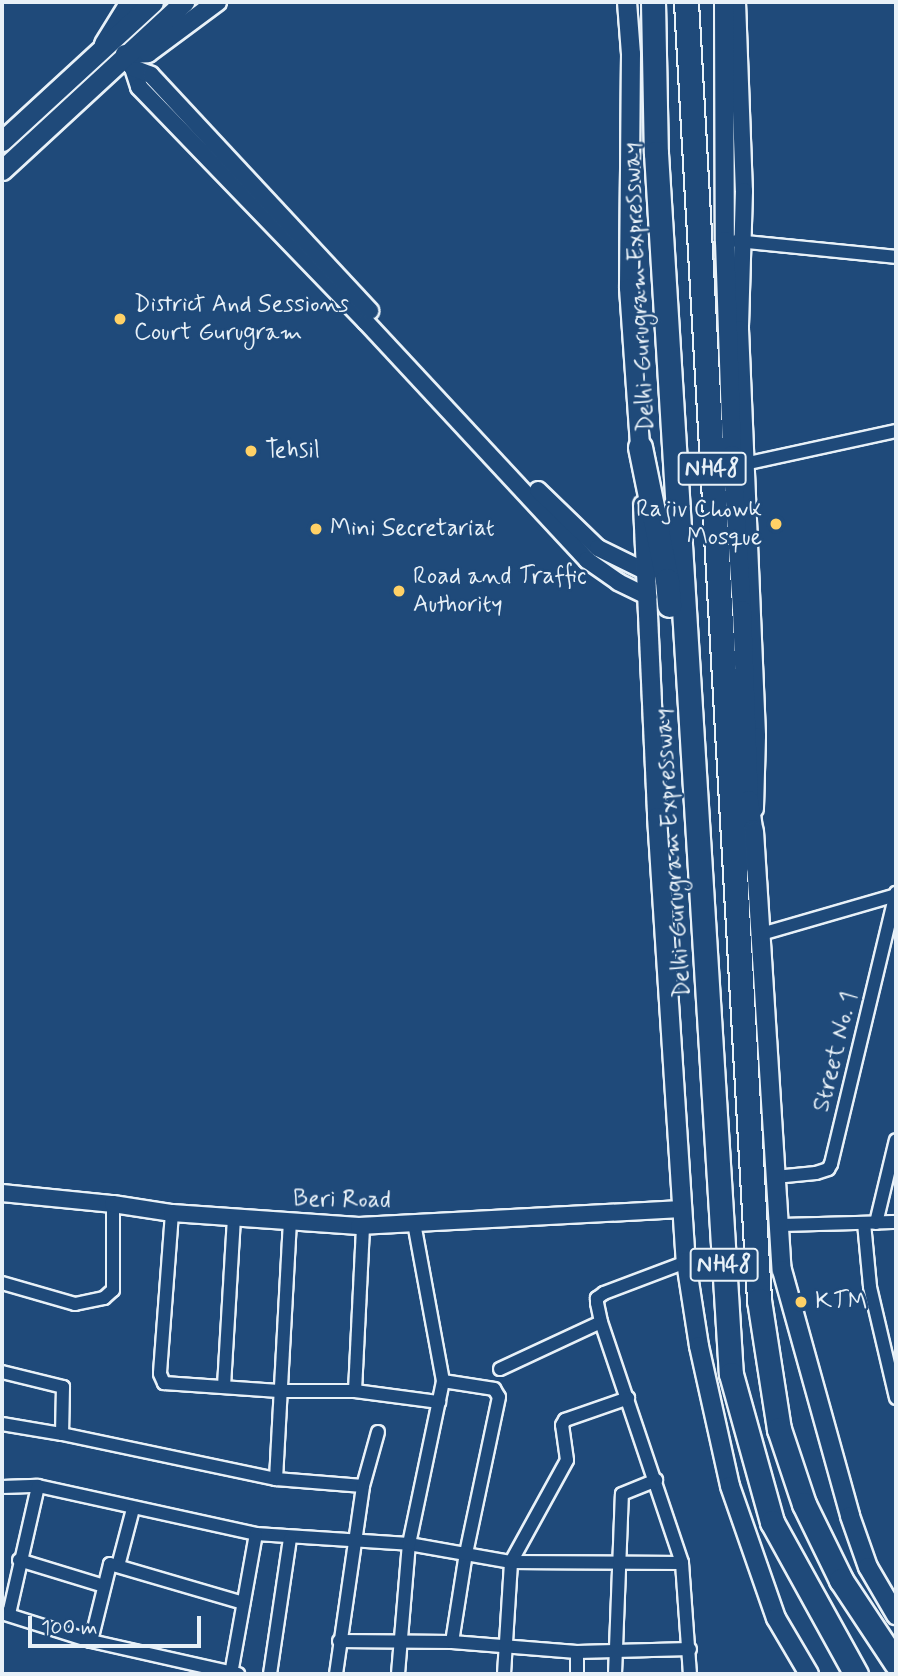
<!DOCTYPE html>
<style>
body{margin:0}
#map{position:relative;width:898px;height:1676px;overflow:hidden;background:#1f4a7a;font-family:Mynerve,sans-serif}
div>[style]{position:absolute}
.roads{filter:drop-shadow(2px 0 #e8f1f8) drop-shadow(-2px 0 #e8f1f8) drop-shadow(0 2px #e8f1f8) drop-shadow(0 -2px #e8f1f8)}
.minor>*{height:12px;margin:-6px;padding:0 6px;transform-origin:6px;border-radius:6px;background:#1f4a7a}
.tertiary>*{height:16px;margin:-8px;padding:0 8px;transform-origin:8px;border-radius:8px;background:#1f4a7a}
.secondary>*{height:18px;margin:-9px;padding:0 9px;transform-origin:9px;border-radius:9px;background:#1f4a7a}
.primary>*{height:19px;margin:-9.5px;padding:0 9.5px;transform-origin:9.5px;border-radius:9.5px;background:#1f4a7a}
.motorway>*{height:23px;margin:-11.5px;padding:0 11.5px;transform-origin:11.5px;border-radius:11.5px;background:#1f4a7a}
.dots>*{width:19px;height:19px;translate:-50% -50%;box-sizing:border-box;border:4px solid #1f4a7a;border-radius:50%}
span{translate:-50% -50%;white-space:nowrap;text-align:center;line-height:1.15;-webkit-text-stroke:5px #1f4a7a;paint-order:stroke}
.shield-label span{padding:2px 5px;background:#1f4a7a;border:2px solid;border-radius:5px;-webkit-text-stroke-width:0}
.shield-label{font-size:23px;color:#e8f1f8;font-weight:700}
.street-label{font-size:24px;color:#e8f1f8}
.poi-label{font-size:24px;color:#e8f1f8}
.left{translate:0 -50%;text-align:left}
.right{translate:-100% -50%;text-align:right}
.frame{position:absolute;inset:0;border:4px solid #e8f1f8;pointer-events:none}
.scale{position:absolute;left:28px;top:1616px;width:173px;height:32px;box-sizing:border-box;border:4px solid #e8f1f8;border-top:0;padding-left:9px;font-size:21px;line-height:24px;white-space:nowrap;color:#e8f1f8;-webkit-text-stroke:5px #1f4a7a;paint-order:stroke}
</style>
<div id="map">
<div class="roads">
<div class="minor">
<i style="left:736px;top:241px;width:161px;rotate:5.7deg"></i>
<i style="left:739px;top:465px;width:161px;rotate:-12.2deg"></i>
<i style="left:761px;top:934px;width:141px;rotate:-16.1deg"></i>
<i style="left:775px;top:1177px;width:41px;rotate:-5.6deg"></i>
<i style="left:816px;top:1173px;width:13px;rotate:-18deg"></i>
<i style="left:828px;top:1169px;width:6px;rotate:-59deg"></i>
<i style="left:831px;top:1164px;width:279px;rotate:-76.5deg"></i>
<i style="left:172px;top:1213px;width:161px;rotate:94.3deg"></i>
<i style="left:160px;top:1374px;width:10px;rotate:66deg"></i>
<i style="left:164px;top:1383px;width:115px;rotate:4deg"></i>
<i style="left:279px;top:1391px;width:76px"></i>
<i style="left:355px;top:1391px;width:85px;rotate:7.5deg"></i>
<i style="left:864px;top:1223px;width:64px;rotate:84.6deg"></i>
<i style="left:870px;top:1287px;width:114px;rotate:76.8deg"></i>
<i style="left:876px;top:1223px;width:85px;rotate:-76.5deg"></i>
<i style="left:778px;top:1225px;width:118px;rotate:-1.5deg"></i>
<i style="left:686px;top:1262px;width:88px;rotate:159.3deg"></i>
<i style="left:604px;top:1293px;width:9px;rotate:144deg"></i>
<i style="left:597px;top:1298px;width:5px;rotate:90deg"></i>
<i style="left:597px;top:1303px;width:19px;rotate:78deg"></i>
<i style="left:601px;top:1322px;width:254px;rotate:71.4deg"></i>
<i style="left:682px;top:1563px;width:111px;rotate:85.9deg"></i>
<i style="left:2px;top:1283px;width:76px;rotate:16deg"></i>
<i style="left:75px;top:1304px;width:30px;rotate:-12deg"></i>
<i style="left:104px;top:1298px;width:12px;rotate:-42deg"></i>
<i style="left:113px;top:1290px;width:86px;rotate:-90deg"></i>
<i style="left:500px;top:1369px;width:111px;rotate:-25deg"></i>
<i style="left:2px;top:1372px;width:63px;rotate:13.8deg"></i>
<i style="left:63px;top:1387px;width:47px;rotate:91.2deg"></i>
<i style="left:443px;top:1381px;width:52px;rotate:8.9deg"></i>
<i style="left:494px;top:1389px;width:9px;rotate:58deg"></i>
<i style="left:499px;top:1397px;width:159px;rotate:101.9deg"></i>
<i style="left:466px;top:1553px;width:90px;rotate:98.9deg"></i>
<i style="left:224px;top:1386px;width:167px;rotate:-86.6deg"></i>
<i style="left:355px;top:1391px;width:165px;rotate:-87.2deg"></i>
<i style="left:2px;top:1424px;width:61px;rotate:9.5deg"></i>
<i style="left:62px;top:1434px;width:219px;rotate:11.9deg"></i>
<i style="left:276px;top:1479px;width:87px;rotate:4.6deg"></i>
<i style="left:363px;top:1486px;width:56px;rotate:-74.5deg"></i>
<i style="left:276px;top:1479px;width:257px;rotate:-86.9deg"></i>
<i style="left:2px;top:1487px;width:36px;rotate:-2deg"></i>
<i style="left:38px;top:1486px;width:223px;rotate:12.4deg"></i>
<i style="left:256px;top:1534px;width:153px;rotate:3.7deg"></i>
<i style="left:409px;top:1544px;width:104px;rotate:10deg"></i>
<i style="left:511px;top:1562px;width:171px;rotate:0.3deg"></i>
<i style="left:19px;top:1560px;width:89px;rotate:17deg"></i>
<i style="left:118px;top:1566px;width:59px;rotate:-75.3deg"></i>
<i style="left:2px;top:1613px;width:93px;rotate:17.5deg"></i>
<i style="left:91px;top:1641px;width:151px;rotate:12.7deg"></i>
<i style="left:9px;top:1614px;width:131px;rotate:-77.2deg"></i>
<i style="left:91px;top:1641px;width:79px;rotate:-76.1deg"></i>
<i style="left:110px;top:1564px;width:139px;rotate:16.3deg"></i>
<i style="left:339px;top:1641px;width:113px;rotate:0.5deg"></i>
<i style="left:452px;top:1642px;width:125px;rotate:4.6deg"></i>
<i style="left:577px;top:1652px;width:113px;rotate:-1.5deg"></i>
<i style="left:231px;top:1674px;width:142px;rotate:-79.9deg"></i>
<i style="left:270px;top:1674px;width:137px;rotate:-81.6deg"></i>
<i style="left:336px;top:1674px;width:190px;rotate:-81.8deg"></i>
<i style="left:398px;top:1674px;width:130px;rotate:-85.2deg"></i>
<i style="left:409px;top:1544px;width:167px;rotate:-78.2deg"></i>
<i style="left:443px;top:1381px;width:161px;rotate:-100.4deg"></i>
<i style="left:504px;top:1674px;width:112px;rotate:-86.4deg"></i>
<i style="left:511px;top:1562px;width:116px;rotate:-61.2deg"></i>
<i style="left:567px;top:1460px;width:35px;rotate:-98deg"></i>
<i style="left:562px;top:1425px;width:6px;rotate:-59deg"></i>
<i style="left:565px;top:1420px;width:67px;rotate:-19.2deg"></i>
<i style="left:577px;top:1674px;width:22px;rotate:-90deg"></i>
<i style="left:615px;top:1674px;width:180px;rotate:-87.8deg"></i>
<i style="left:622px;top:1494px;width:37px;rotate:-22deg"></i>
</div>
<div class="tertiary">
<i style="left:737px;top:2px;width:189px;rotate:87.9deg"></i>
<i style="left:744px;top:191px;width:138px;rotate:91.7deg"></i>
<i style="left:740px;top:329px;width:407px;rotate:87.6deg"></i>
<i style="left:757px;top:736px;width:73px;rotate:91.6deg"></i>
<i style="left:123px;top:57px;width:15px;rotate:48deg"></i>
<i style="left:133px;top:68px;width:20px;rotate:72deg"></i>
<i style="left:139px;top:87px;width:327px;rotate:46deg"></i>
<i style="left:366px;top:322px;width:325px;rotate:47.1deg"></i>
<i style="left:587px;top:560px;width:38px;rotate:35deg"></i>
<i style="left:618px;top:582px;width:34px;rotate:26deg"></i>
<i style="left:133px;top:68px;width:19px;rotate:21deg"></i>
<i style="left:151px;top:75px;width:322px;rotate:47.1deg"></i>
<i style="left:538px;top:490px;width:83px;rotate:44deg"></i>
<i style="left:598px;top:548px;width:55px;rotate:26.1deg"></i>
<i style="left:2px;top:1193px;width:112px;rotate:5.7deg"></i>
<i style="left:113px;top:1204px;width:60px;rotate:8.7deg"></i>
<i style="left:172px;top:1213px;width:187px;rotate:4deg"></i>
<i style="left:359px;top:1226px;width:323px;rotate:-3deg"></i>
</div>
<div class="secondary">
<i style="left:627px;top:2px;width:52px;rotate:85.6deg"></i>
<i style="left:631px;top:54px;width:234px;rotate:90.5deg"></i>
<i style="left:629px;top:288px;width:172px;rotate:86deg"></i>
<i style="left:724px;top:2px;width:239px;rotate:89.8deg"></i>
<i style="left:725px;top:241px;width:214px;rotate:88.1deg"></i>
<i style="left:732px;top:455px;width:155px;rotate:86.3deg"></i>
<i style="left:742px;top:610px;width:190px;rotate:87.9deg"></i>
<i style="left:749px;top:800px;width:29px;rotate:82deg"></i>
<i style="left:753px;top:829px;width:47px;rotate:110deg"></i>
<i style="left:104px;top:44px;width:49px;rotate:-58.2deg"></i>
<i style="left:125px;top:54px;width:23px;rotate:-2deg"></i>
<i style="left:148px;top:53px;width:86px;rotate:-36.5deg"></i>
<i style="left:643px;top:505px;width:312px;rotate:87.4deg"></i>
<i style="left:657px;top:817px;width:446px;rotate:86.3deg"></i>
<i style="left:686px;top:1262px;width:85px;rotate:81.2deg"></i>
<i style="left:699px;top:1346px;width:143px;rotate:77.5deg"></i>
<i style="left:730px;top:1486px;width:140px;rotate:70.8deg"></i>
<i style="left:776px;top:1618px;width:65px;rotate:59.5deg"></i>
<i style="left:754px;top:831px;width:440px;rotate:86.4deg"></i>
<i style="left:782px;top:1270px;width:255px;rotate:74.5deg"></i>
<i style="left:850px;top:1516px;width:54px;rotate:70.6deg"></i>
<i style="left:868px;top:1567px;width:56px;rotate:59.7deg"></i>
</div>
<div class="primary">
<i style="left:2px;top:141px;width:205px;rotate:-42.6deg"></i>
<i style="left:2px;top:170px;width:248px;rotate:-42.7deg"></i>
</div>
<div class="motorway">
<i style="left:653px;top:2px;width:151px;rotate:88.9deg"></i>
<i style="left:656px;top:153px;width:1223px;rotate:86.49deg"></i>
<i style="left:731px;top:1374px;width:154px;rotate:74.5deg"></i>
<i style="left:772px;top:1522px;width:174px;rotate:61.1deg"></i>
<i style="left:686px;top:2px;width:1300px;rotate:86.78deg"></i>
<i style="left:759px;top:1300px;width:131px;rotate:81.2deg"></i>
<i style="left:779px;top:1429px;width:79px;rotate:71.6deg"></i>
<i style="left:804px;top:1504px;width:85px;rotate:64deg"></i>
<i style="left:841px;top:1580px;width:100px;rotate:56.5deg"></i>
<i style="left:640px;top:447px;width:136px;rotate:78.5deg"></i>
<i style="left:667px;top:580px;width:25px;rotate:85deg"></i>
</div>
</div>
<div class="dots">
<i style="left:120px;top:319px;background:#ffd166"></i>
<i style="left:251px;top:451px;background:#ffd166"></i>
<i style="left:776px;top:524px;background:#ffd166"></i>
<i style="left:316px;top:529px;background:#ffd166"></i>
<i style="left:399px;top:591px;background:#ffd166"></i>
<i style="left:801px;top:1302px;background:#ffd166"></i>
</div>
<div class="shield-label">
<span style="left:712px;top:469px">NH48</span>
<span style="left:724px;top:1265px">NH48</span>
</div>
<div class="street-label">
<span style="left:639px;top:287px;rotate:-93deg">Delhi-Gurugram Expressway</span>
<span style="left:673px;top:853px;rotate:-94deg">Delhi-Gurugram Expressway</span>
<span style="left:836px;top:1052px;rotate:-76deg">Street No. 1</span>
<span style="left:342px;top:1200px;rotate:1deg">Beri Road</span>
</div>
<div class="poi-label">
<span class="left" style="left:134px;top:319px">District And Sessions<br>Court Gurugram</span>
<span class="left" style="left:265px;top:451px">Tehsil</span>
<span class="right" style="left:762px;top:524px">Rajiv Chowk<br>Mosque</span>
<span class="left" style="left:330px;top:529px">Mini Secretariat</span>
<span class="left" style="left:413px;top:591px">Road and Traffic<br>Authority</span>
<span class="left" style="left:815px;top:1302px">KTM</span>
</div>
<div class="frame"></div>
<div class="scale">100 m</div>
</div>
